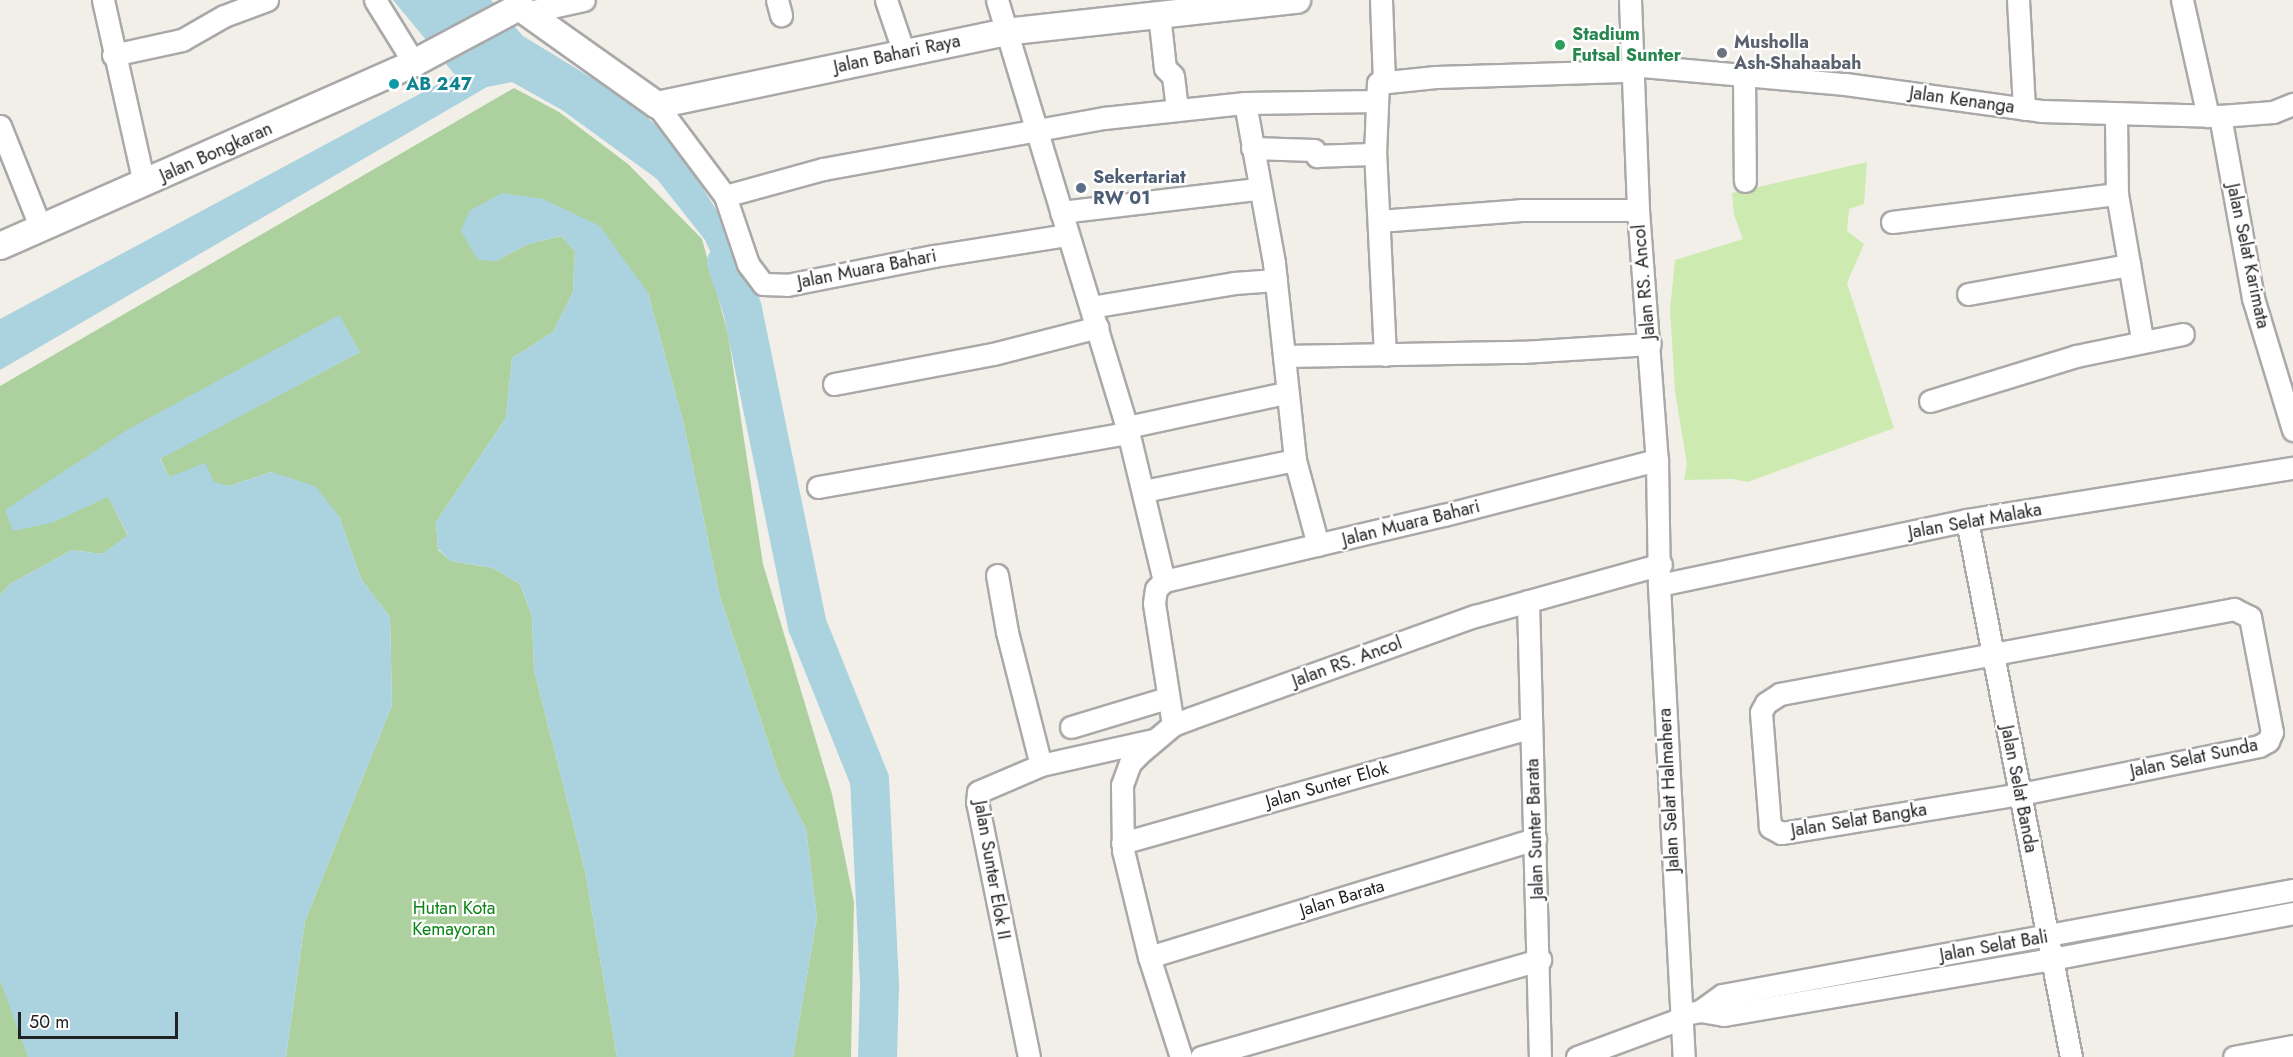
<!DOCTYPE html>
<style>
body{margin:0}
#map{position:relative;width:2293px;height:1057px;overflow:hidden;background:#f2efe9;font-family:Jost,sans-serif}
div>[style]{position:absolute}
.grass>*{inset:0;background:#cdebb0}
.forest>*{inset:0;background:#add19e}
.water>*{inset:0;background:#aad3df}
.river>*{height:39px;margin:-19.5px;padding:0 19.5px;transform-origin:19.5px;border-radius:19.5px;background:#aad3df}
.roads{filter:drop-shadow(2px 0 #a9a9a9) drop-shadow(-2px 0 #a9a9a9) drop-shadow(0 2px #a9a9a9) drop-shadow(0 -2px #a9a9a9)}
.minor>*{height:21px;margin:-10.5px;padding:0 10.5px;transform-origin:10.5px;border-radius:10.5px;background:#fff}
.tertiary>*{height:26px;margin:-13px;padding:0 13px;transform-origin:13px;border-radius:13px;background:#fff}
.dots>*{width:16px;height:16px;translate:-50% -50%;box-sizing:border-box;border:3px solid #fff;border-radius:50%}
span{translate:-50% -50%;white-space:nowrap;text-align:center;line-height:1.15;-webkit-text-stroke:4.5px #fff;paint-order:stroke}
.leisure-label{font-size:18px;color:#27864d;font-weight:700}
.left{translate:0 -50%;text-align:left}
.worship-label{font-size:18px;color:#5b616d;font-weight:700}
.street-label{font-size:18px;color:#222}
.culture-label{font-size:18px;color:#0d838f;font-weight:700}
.service-label{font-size:18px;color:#4e5e75;font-weight:700}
.park-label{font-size:18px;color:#0c8416}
.scale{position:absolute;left:18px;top:1012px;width:160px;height:27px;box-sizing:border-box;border:3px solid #222;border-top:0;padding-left:8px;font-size:18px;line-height:21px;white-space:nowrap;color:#222;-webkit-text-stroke:4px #fff;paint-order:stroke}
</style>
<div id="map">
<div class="grass">
<i style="clip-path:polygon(1867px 162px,1864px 204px,1849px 209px,1847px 231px,1864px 244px,1847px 283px,1894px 428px,1748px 482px,1732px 479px,1684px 480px,1687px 464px,1675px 391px,1670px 310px,1675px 260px,1743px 239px,1734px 215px,1732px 193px)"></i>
</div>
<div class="forest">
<i style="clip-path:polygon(514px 88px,559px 112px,628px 164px,702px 239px,728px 334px,763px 564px,832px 794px,854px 902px,851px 1057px,793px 1057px,817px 917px,806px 829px,779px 775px,720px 597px,684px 425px,648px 293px,543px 199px,496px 261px,528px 244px,561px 236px,575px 251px,573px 292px,553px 332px,512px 358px,506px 418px,436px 522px,438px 550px,451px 561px,493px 568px,520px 584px,532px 617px,534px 670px,585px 871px,617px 1057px,286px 1057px,305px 921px,392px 705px,390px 617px,361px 579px,339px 516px,271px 472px,229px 486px,169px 477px,160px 458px,360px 352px,339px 316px,51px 523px,108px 496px,128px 536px,102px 554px,72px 550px,10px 584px,0 595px,0 386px)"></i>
<i style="clip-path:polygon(0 980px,23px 1038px,28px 1057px,0 1057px)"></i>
</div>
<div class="water">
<i style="clip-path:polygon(393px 0,491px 0,523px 36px,623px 97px,663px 131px,692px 171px,719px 214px,736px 266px,760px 312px,728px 315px,719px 271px,705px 240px,657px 179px,562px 110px,512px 82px,487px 87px,0 370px,0 319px,455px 75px)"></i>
<i style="clip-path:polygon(502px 193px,543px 199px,600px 226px,648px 293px,684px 425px,720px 597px,779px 775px,806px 829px,817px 917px,793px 1057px,617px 1057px,585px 871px,534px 670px,532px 617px,520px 584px,493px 568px,451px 561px,438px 549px,436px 522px,506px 418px,512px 358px,553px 332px,573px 292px,575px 251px,561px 236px,528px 244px,496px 261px,478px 260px,461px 231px,469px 211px)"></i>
<i style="clip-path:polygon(339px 315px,360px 352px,160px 459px,169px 477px,205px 463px,214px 482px,229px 486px,271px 472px,315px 486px,339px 516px,361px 579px,390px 617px,392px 705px,305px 921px,286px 1057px,28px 1057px,0 980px,0 595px,10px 584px,72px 550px,102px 554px,128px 535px,108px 497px,51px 523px,13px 531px,5px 510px,127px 430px)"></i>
</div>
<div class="river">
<i style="left:726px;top:262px;width:50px;rotate:71.2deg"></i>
<i style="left:742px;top:309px;width:323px;rotate:78.4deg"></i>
<i style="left:807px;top:625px;width:166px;rotate:68.1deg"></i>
<i style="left:869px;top:779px;width:207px;rotate:87.2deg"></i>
<i style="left:879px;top:986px;width:71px;rotate:91.6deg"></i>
</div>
<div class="roads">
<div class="minor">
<i style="left:103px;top:0;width:188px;rotate:77.4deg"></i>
<i style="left:375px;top:0;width:74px;rotate:58.2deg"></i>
<i style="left:777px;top:0;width:16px;rotate:75deg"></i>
<i style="left:886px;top:0;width:56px;rotate:71.2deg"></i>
<i style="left:997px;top:0;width:446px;rotate:73.1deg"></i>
<i style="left:1127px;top:427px;width:158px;rotate:76.5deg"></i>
<i style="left:1381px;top:0;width:81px;rotate:87.9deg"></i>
<i style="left:1630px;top:0;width:210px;rotate:87.8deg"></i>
<i style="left:1638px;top:210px;width:251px;rotate:85.7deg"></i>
<i style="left:1657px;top:460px;width:125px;rotate:89.1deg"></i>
<i style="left:1659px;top:585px;width:473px;rotate:87deg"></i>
<i style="left:2018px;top:0;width:109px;rotate:86.8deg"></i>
<i style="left:2182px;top:0;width:119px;rotate:77.4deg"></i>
<i style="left:529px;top:12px;width:56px;rotate:-12.3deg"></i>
<i style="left:1159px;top:14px;width:54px;rotate:83.7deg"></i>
<i style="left:1165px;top:68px;width:11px;rotate:45deg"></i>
<i style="left:1173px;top:76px;width:32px;rotate:83deg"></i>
<i style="left:113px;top:55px;width:71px;rotate:-12.3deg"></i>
<i style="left:182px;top:40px;width:48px;rotate:-29.7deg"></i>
<i style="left:224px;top:16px;width:46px;rotate:-20.4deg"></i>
<i style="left:1631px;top:65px;width:215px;rotate:5.1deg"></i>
<i style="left:1845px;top:84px;width:198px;rotate:7.8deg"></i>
<i style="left:2041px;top:111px;width:179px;rotate:1.6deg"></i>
<i style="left:2220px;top:116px;width:53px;rotate:-4.3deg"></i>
<i style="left:2273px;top:112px;width:22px;rotate:-22deg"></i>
<i style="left:1744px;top:76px;width:105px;rotate:89.5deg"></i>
<i style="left:1245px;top:103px;width:163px;rotate:79.7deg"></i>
<i style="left:1274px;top:263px;width:198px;rotate:83.9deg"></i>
<i style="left:1295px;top:460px;width:88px;rotate:74.9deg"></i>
<i style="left:657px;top:105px;width:114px;rotate:53.2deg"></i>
<i style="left:725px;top:196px;width:72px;rotate:71.3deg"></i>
<i style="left:748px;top:264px;width:25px;rotate:53deg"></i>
<i style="left:763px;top:284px;width:24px;rotate:2deg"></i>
<i style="left:787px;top:285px;width:150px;rotate:-11.2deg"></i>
<i style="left:934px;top:256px;width:135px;rotate:-9deg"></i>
<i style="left:2116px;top:116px;width:78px;rotate:89.3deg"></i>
<i style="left:2117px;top:194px;width:147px;rotate:80.2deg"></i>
<i style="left:2220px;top:116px;width:185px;rotate:79.7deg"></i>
<i style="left:2253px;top:298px;width:138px;rotate:73.1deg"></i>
<i style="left:0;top:126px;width:108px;rotate:68.2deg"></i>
<i style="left:1252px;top:148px;width:62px;rotate:1.8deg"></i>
<i style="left:1314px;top:150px;width:7px;rotate:63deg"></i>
<i style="left:1317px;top:156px;width:58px;rotate:-2deg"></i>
<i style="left:725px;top:196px;width:102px;rotate:-15.4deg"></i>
<i style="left:823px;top:169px;width:286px;rotate:-10.3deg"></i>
<i style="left:1104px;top:118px;width:142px;rotate:-6.1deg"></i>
<i style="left:1245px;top:103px;width:132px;rotate:-0.9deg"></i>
<i style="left:1061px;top:212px;width:198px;rotate:-6.7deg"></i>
<i style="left:1379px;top:221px;width:142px;rotate:-4.4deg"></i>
<i style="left:1521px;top:210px;width:117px"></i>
<i style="left:1892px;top:222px;width:227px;rotate:-7.1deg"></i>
<i style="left:1968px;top:294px;width:164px;rotate:-10.2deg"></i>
<i style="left:1091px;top:307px;width:145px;rotate:-9.5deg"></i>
<i style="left:1234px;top:283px;width:42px;rotate:-4.1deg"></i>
<i style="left:1385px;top:355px;width:201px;rotate:-92.8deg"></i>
<i style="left:1375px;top:154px;width:71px;rotate:-87.6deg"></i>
<i style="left:1378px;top:83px;width:58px;rotate:-5.9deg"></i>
<i style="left:1436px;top:77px;width:195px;rotate:-1.8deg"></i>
<i style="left:1284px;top:356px;width:238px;rotate:-1deg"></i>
<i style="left:1522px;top:352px;width:128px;rotate:-3.6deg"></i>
<i style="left:834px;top:384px;width:162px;rotate:-10.7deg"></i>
<i style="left:993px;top:354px;width:108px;rotate:-14.4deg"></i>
<i style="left:1930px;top:401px;width:153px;rotate:-17.1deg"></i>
<i style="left:2076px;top:356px;width:109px;rotate:-11.6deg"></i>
<i style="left:1127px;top:427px;width:162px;rotate:-12.1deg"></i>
<i style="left:818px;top:487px;width:316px;rotate:-9.9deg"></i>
<i style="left:1144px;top:491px;width:154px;rotate:-11.6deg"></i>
<i style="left:1967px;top:520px;width:547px;rotate:79.04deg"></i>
<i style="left:997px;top:575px;width:58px;rotate:80deg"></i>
<i style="left:1007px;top:632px;width:137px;rotate:75.7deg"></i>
<i style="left:1659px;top:585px;width:315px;rotate:-11.9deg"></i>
<i style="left:1967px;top:520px;width:330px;rotate:-9.1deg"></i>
<i style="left:1528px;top:601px;width:456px;rotate:88.5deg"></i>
<i style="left:2234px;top:609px;width:18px;rotate:27deg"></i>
<i style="left:2250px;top:617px;width:117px;rotate:79.2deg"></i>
<i style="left:2272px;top:732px;width:10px;rotate:114deg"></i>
<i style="left:2268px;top:741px;width:10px;rotate:151deg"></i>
<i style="left:2259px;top:746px;width:244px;rotate:168.6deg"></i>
<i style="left:2020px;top:794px;width:242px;rotate:170.7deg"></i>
<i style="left:1781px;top:833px;width:13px;rotate:-151deg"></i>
<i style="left:1770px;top:827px;width:115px;rotate:-94.5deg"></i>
<i style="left:1761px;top:712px;width:10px;rotate:-61deg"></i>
<i style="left:1766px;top:703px;width:17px;rotate:-33deg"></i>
<i style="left:1780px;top:694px;width:462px;rotate:-10.6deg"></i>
<i style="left:1173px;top:725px;width:123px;rotate:-98.9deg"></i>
<i style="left:1154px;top:603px;width:14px;rotate:-82deg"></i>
<i style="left:1156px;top:589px;width:11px;rotate:-45deg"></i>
<i style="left:1164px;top:581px;width:288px;rotate:-13.3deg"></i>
<i style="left:1444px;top:515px;width:220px;rotate:-14.5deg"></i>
<i style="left:1071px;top:727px;width:100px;rotate:-16.8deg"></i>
<i style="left:1122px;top:843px;width:425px;rotate:-15.8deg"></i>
<i style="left:1149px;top:957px;width:404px;rotate:-17deg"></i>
<i style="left:1700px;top:1011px;width:24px;rotate:9deg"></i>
<i style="left:1724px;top:1015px;width:333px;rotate:-9.7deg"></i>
<i style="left:2052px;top:959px;width:245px;rotate:-10.8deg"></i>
<i style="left:1680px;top:1015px;width:20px;rotate:-11deg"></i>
<i style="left:1700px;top:1011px;width:27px;rotate:-36deg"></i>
<i style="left:1722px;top:995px;width:581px;rotate:-10.42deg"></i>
<i style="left:1029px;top:1057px;width:260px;rotate:-101.5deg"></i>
<i style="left:977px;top:802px;width:10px;rotate:-84deg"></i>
<i style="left:978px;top:792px;width:69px;rotate:-23.2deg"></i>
<i style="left:1041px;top:765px;width:115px;rotate:-12.6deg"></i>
<i style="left:1181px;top:1057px;width:105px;rotate:-107.7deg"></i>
<i style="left:1149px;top:957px;width:110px;rotate:-103.7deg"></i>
<i style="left:1123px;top:850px;width:65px;rotate:-90.9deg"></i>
<i style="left:1122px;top:785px;width:23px;rotate:-70deg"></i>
<i style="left:1130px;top:763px;width:16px;rotate:-45deg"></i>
<i style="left:1141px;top:752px;width:42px;rotate:-40.2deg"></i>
<i style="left:1173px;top:725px;width:19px;rotate:-21deg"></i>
<i style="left:1191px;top:718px;width:302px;rotate:-19.8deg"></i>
<i style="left:1475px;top:616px;width:193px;rotate:-15.6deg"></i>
<i style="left:1201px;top:1057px;width:353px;rotate:-16deg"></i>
<i style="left:1577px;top:1057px;width:110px;rotate:-20.3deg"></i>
<i style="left:2234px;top:1057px;width:60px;rotate:-10.6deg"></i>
</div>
<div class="tertiary">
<i style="left:0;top:246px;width:453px;rotate:-23.8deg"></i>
<i style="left:414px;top:63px;width:119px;rotate:-28.1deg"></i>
<i style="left:519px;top:7px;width:169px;rotate:35.4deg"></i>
<i style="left:657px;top:105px;width:356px;rotate:-11.8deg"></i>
<i style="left:1005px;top:32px;width:294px;rotate:-6.3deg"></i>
</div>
</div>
<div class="dots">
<i style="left:1560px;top:45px;background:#2e9e5b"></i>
<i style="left:1722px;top:53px;background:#6b7280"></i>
<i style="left:394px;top:84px;background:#0f9aa8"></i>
<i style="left:1081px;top:188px;background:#5c6f8a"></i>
</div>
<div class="leisure-label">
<span class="left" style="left:1572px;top:45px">Stadium<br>Futsal Sunter</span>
</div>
<div class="worship-label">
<span class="left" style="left:1734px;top:53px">Musholla<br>Ash-Shahaabah</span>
</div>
<div class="street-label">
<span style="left:897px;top:54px;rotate:-12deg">Jalan Bahari Raya</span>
<span style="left:1962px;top:100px;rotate:8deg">Jalan Kenanga</span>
<span style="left:216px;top:152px;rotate:-24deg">Jalan Bongkaran</span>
<span style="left:2248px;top:256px;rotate:78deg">Jalan Selat Karimata</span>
<span style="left:867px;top:269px;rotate:-11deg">Jalan Muara Bahari</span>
<span style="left:1644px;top:282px;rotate:-95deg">Jalan RS. Ancol</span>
<span style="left:1975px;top:521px;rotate:-10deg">Jalan Selat Malaka</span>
<span style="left:1411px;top:523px;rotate:-14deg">Jalan Muara Bahari</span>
<span style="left:1347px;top:662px;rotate:-20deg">Jalan RS. Ancol</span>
<span style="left:2194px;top:758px;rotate:-12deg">Jalan Selat Sunda</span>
<span style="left:1327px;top:785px;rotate:-16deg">Jalan Sunter Elok</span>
<span style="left:2019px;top:789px;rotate:79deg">Jalan Selat Banda</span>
<span style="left:1669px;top:790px;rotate:-93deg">Jalan Selat Halmahera</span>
<span style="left:1859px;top:820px;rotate:-9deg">Jalan Selat Bangka</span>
<span style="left:1535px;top:829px;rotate:-92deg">Jalan Sunter Barata</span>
<span style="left:992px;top:870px;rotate:80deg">Jalan Sunter Elok II</span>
<span style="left:1342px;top:898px;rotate:-17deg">Jalan Barata</span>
<span style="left:1994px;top:946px;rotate:-10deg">Jalan Selat Bali</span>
</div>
<div class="culture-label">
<span class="left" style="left:406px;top:84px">AB 247</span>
</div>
<div class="service-label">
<span class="left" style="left:1093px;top:188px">Sekertariat<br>RW 01</span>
</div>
<div class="park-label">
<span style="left:454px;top:919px">Hutan Kota<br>Kemayoran</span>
</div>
<div class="scale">50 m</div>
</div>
